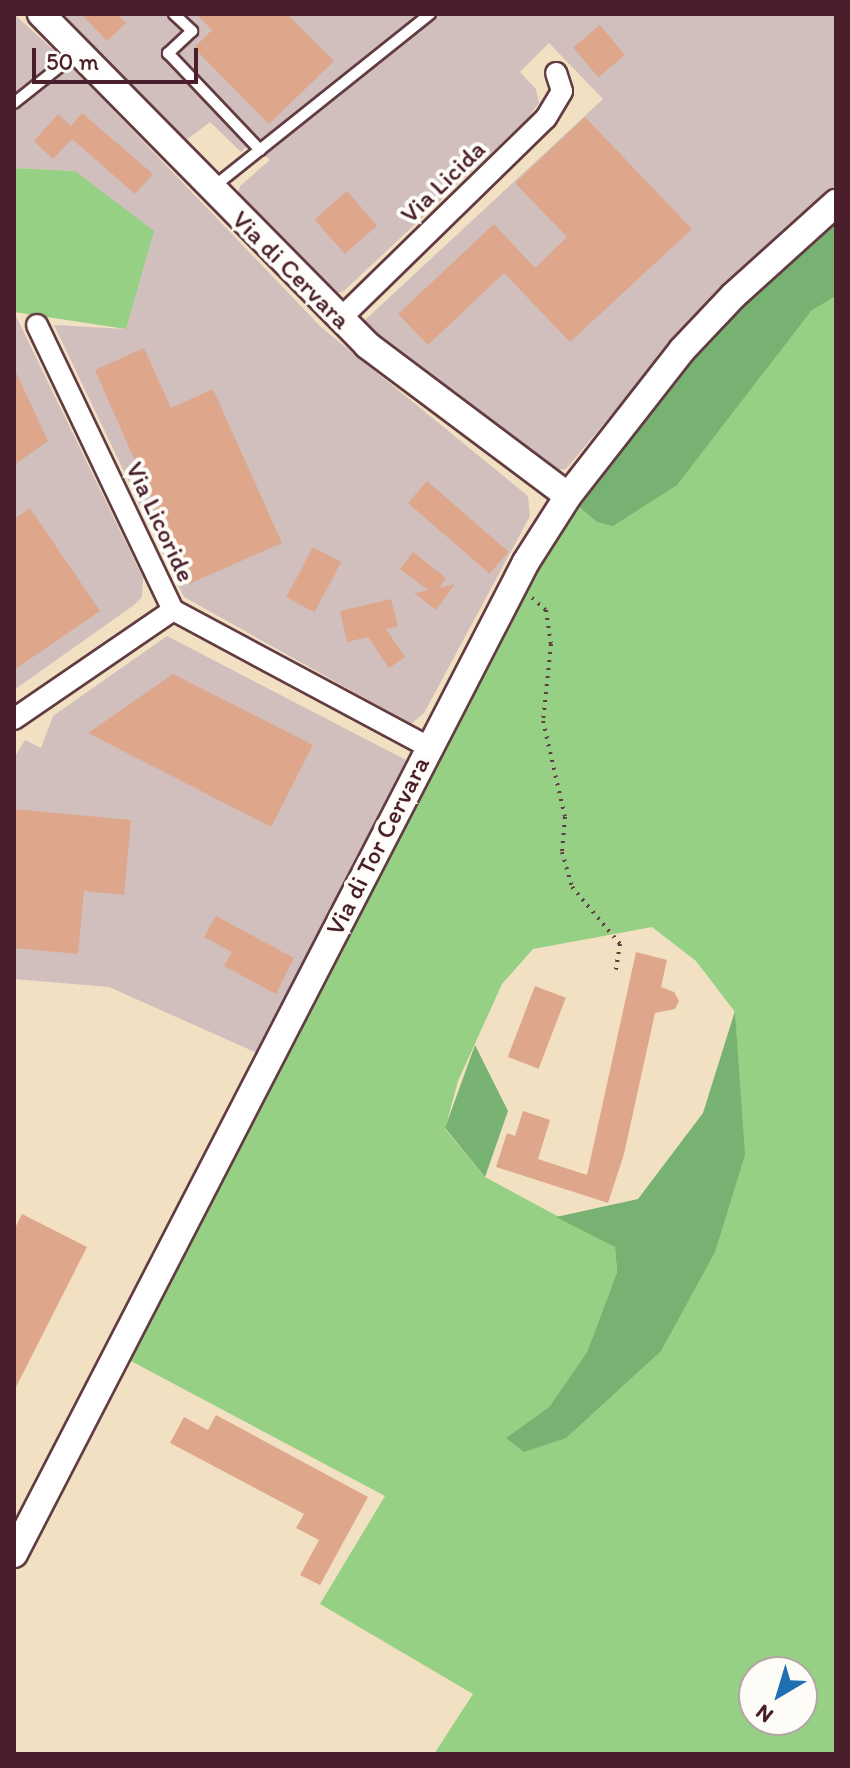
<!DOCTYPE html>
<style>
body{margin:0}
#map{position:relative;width:850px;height:1768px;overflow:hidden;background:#f2e0c3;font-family:Itim,sans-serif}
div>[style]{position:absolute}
.industrial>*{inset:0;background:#d1bfbd}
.green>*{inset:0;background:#96d084}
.forest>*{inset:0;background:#78b272}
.building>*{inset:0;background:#dea78c;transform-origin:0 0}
.path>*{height:4px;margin-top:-2px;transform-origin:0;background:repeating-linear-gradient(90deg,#633c42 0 2px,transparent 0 8px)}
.roads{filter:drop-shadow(2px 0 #633c42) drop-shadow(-2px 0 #633c42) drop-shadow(0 2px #633c42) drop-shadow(0 -2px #633c42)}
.service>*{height:10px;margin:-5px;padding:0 5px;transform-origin:5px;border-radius:5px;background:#fff}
.minor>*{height:20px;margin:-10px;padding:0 10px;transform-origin:10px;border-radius:10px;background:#fff}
.tertiary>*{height:26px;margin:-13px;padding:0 13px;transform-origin:13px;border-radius:13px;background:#fff}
span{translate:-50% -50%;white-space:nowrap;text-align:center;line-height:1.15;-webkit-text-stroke:8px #fdfcf7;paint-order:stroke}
.street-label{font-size:26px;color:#4a1f2b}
.frame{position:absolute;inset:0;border:16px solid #4a1f2b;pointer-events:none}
.north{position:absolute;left:738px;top:1656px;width:80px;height:80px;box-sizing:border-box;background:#fdfcf7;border:2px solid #b5a4a5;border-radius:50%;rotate:218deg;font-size:22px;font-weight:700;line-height:32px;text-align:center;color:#4a1f2b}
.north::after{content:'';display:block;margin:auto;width:28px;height:36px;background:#1f6fb2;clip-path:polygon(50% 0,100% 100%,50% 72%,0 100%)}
.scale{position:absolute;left:32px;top:48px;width:166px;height:36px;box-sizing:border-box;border:4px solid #4a1f2b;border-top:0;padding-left:10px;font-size:24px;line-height:28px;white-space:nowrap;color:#4a1f2b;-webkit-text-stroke:6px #fdfcf7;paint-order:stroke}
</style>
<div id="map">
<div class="industrial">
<i style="clip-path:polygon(14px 14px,71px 66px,321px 327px,528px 496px,530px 516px,424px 713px,411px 724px,184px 597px,54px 325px,126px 329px,75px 171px,14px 168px)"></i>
<i style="clip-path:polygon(63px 14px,836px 14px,836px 185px,668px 347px,566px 469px,557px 470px,410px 363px,364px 321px,603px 99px,549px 43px,520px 72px,536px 89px,539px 103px,528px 118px,344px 291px,329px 295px,237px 196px,240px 186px,270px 160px,252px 142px,241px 152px,210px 122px,185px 141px)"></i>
<i style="clip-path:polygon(14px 312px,143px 578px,142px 597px,134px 605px,14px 690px)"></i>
<i style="clip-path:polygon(167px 636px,406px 760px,257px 1053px,109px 987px,14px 979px,14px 758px,25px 740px,41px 748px,53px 716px)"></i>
</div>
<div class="green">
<i style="clip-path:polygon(14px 168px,75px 171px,154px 231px,126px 329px,14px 312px)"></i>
<i style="clip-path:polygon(evenodd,836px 296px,836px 1754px,434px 1754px,473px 1694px,320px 1604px,385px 1496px,129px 1360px,537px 567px,578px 506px,597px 522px,811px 311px,836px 296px,652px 927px,696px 961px,735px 1012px,739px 1080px,566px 1438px,506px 1438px,549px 1407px,587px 1352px,617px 1272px,615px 1247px,485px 1177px,445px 1129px,458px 1081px,502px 984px,533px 949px,652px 927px,836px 296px,754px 1672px,802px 1672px,802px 1720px,754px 1720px,754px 1672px)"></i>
</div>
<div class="forest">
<i style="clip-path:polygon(836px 218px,836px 296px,811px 311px,677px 485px,613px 526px,597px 522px,578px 506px,669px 382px,757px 289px)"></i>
<i style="clip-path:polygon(735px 1011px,745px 1155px,715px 1252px,661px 1351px,566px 1438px,524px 1452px,506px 1438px,549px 1407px,587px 1352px,617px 1272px,615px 1247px,556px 1217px,638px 1199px,703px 1113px)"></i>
<i style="clip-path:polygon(475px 1045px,508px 1111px,485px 1177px,445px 1128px)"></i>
</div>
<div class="building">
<i style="clip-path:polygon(81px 14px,117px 14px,126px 23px,107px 41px)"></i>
<i style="clip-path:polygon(196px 14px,287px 14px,334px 61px,269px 124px,194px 48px,212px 30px)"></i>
<i style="left:600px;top:25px;width:39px;height:35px;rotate:50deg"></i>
<i style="clip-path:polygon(82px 113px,153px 174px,135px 194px,72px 139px,53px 159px,34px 141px,58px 114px,71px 126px)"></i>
<i style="clip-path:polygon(585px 117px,692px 229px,570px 342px,504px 273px,428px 345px,398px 314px,494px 224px,535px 268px,567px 237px,515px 183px)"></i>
<i style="left:347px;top:191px;width:46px;height:43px;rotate:49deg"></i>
<i style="clip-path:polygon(144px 348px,171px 408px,213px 389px,282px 543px,189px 584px,95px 370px)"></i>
<i style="clip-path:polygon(14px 368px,48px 441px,14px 465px)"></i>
<i style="left:427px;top:481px;width:108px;height:29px;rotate:41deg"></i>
<i style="clip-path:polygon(30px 508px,100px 611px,14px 670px,14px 519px)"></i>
<i style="left:313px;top:547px;width:32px;height:57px;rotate:28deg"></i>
<i style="clip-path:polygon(413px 552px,446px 578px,439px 588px,455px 584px,436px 610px,414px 593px,428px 590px,400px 569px)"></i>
<i style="clip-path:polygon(391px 599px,398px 626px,386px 629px,405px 657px,389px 668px,368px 637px,347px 642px,340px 611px)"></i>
<i style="clip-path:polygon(173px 674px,313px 745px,271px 827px,88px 733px)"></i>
<i style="clip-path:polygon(14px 809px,131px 820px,124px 895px,84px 891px,78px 954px,14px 948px)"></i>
<i style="clip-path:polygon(216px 916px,294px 958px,276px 994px,224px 966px,232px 952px,204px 937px)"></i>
<i style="clip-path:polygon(636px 952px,667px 960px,661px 987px,674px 992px,679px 1001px,675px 1009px,655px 1013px,624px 1154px,608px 1203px,496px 1167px,507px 1133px,515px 1136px,523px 1111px,550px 1120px,538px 1159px,587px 1175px)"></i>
<i style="left:535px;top:986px;width:33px;height:76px;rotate:21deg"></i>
<i style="clip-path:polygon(22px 1214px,87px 1247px,14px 1391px,14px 1230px)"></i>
<i style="clip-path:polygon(216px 1415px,368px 1497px,320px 1585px,300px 1575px,319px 1540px,296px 1528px,304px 1514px,170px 1443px,184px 1417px,208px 1430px)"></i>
</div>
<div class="path">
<i style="left:532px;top:598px;width:18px;rotate:41deg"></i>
<i style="left:546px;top:610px;width:34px;rotate:82deg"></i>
<i style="left:551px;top:644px;width:77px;rotate:95.9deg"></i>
<i style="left:543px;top:721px;width:98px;rotate:77.1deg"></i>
<i style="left:565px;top:817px;width:35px;rotate:95deg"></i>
<i style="left:562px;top:852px;width:36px;rotate:74deg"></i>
<i style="left:572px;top:887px;width:75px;rotate:49.9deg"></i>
<i style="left:620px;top:944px;width:26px;rotate:99deg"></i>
</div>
<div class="roads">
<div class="service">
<i style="left:174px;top:14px;width:25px;rotate:43deg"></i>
<i style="left:192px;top:31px;width:33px;rotate:137deg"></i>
<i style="left:168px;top:53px;width:134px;rotate:46.5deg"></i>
<i style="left:14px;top:103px;width:82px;rotate:-38.6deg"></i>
<i style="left:212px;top:188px;width:279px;rotate:-38.6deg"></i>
</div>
<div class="minor">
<i style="left:339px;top:320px;width:289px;rotate:-44.3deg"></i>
<i style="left:546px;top:118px;width:31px;rotate:-59deg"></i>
<i style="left:562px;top:91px;width:19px;rotate:-108deg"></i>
<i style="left:37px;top:325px;width:316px;rotate:64.5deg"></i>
<i style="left:173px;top:610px;width:290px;rotate:28.2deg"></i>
<i style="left:14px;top:719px;width:193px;rotate:-34.4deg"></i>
</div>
<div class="tertiary">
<i style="left:41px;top:14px;width:465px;rotate:45.4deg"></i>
<i style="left:367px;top:345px;width:251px;rotate:36.9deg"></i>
<i style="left:14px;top:1554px;width:1116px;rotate:-62.7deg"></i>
<i style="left:526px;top:562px;width:78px;rotate:-57.5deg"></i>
<i style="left:568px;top:496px;width:185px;rotate:-52deg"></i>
<i style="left:682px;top:350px;width:74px;rotate:-46.6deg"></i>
<i style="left:733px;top:296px;width:139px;rotate:-42.1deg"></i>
</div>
</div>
<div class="street-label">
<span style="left:443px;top:182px;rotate:-44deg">Via Licida</span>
<span style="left:291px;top:270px;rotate:45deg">Via di Cervara</span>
<span style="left:160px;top:522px;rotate:65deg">Via Licoride</span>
<span style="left:378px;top:846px;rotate:-63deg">Via di Tor Cervara</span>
</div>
<div class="frame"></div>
<div class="north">N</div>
<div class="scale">50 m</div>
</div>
